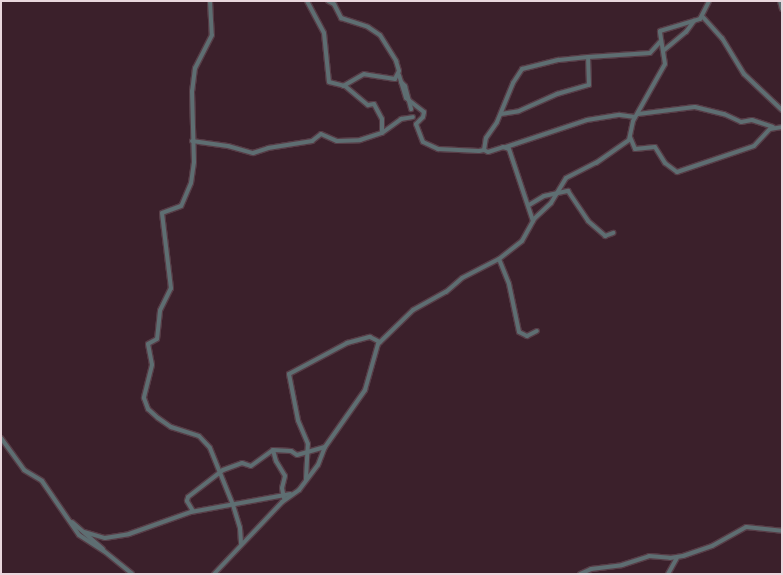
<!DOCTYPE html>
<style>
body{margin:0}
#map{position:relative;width:783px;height:575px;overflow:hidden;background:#3b202b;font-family:Figtree,sans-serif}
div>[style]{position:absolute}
.roads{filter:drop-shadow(1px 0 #573d47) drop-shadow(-1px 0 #573d47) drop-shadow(0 1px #573d47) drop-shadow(0 -1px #573d47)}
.minor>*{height:4px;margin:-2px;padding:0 2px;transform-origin:2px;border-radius:2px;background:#5e6e72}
span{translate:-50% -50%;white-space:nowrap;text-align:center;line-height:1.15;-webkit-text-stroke:3px #3b202b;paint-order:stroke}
.frame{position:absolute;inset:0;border:2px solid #e9d7dd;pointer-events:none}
</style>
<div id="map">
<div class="roads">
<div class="minor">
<i style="left:210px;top:1px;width:34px;rotate:87deg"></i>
<i style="left:212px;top:35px;width:37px;rotate:117deg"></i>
<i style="left:195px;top:68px;width:23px;rotate:97deg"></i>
<i style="left:192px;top:91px;width:71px;rotate:88.4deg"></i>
<i style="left:194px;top:162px;width:21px;rotate:98deg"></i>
<i style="left:191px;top:183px;width:25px;rotate:113deg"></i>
<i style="left:181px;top:206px;width:20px;rotate:160deg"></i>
<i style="left:162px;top:213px;width:76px;rotate:83.2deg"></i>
<i style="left:171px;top:288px;width:25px;rotate:116deg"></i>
<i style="left:160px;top:311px;width:28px;rotate:96deg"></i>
<i style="left:157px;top:339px;width:10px;rotate:151deg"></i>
<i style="left:148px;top:344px;width:21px;rotate:79deg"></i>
<i style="left:152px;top:365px;width:34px;rotate:104deg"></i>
<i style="left:144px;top:398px;width:12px;rotate:70deg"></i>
<i style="left:148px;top:409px;width:13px;rotate:42deg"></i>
<i style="left:158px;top:418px;width:16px;rotate:35deg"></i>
<i style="left:171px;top:427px;width:29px;rotate:18deg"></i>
<i style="left:199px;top:436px;width:16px;rotate:47deg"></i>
<i style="left:210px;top:448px;width:61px;rotate:68deg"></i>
<i style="left:233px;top:505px;width:24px;rotate:73deg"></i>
<i style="left:240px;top:528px;width:16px;rotate:86deg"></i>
<i style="left:307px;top:1px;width:36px;rotate:62deg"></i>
<i style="left:324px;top:33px;width:49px;rotate:84.2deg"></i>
<i style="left:329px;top:82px;width:16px;rotate:14deg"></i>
<i style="left:345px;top:86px;width:30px;rotate:40deg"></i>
<i style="left:368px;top:105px;width:6px;rotate:-9deg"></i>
<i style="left:374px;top:104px;width:17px;rotate:62deg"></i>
<i style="left:382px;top:119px;width:14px;rotate:90deg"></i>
<i style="left:328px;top:1px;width:7px;rotate:27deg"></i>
<i style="left:334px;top:4px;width:16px;rotate:63deg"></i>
<i style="left:341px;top:18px;width:28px;rotate:18deg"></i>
<i style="left:368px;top:27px;width:14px;rotate:34deg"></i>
<i style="left:380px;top:35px;width:31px;rotate:58deg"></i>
<i style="left:396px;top:61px;width:10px;rotate:73deg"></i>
<i style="left:399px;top:71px;width:9px;rotate:117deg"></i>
<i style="left:395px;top:79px;width:31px;rotate:-171deg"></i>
<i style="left:364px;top:74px;width:24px;rotate:150deg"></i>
<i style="left:780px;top:1px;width:8px;rotate:76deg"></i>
<i style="left:702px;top:16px;width:30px;rotate:48deg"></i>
<i style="left:722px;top:38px;width:42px;rotate:58.6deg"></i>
<i style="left:744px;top:74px;width:52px;rotate:43.5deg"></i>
<i style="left:663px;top:51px;width:30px;rotate:-40deg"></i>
<i style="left:686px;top:32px;width:14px;rotate:-54deg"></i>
<i style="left:399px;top:75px;width:24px;rotate:73deg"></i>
<i style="left:406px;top:98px;width:23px;rotate:38deg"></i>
<i style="left:424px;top:112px;width:5px;rotate:101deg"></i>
<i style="left:423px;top:117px;width:10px;rotate:135deg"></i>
<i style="left:416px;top:124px;width:19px;rotate:69deg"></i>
<i style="left:423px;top:142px;width:17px;rotate:25deg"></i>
<i style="left:438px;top:149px;width:41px;rotate:2.8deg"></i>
<i style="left:479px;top:151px;width:5px;rotate:-11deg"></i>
<i style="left:484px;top:150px;width:12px;rotate:-81deg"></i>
<i style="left:486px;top:138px;width:19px;rotate:-55deg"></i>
<i style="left:497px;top:122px;width:42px;rotate:-67.7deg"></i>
<i style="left:513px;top:83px;width:17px;rotate:-57deg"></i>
<i style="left:522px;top:69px;width:38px;rotate:-14deg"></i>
<i style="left:559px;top:60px;width:29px;rotate:-6deg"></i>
<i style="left:401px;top:82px;width:6px;rotate:45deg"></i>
<i style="left:405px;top:86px;width:24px;rotate:75deg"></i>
<i style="left:501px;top:114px;width:18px;rotate:-9deg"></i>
<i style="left:519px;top:111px;width:42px;rotate:-24.1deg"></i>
<i style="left:557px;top:94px;width:33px;rotate:-16deg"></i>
<i style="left:589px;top:85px;width:28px;rotate:-92deg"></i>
<i style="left:588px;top:57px;width:62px;rotate:-3.7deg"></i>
<i style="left:650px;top:53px;width:15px;rotate:-48deg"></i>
<i style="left:638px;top:114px;width:57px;rotate:-7deg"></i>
<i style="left:695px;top:107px;width:30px;rotate:14deg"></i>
<i style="left:724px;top:114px;width:19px;rotate:25deg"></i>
<i style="left:741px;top:122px;width:11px;rotate:-10deg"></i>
<i style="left:752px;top:120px;width:22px;rotate:18deg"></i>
<i style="left:630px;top:137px;width:13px;rotate:67deg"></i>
<i style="left:635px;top:149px;width:20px;rotate:-6deg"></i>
<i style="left:655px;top:147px;width:19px;rotate:58deg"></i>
<i style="left:665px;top:163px;width:15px;rotate:37deg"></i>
<i style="left:677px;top:172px;width:81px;rotate:-18.7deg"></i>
<i style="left:754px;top:146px;width:23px;rotate:-47deg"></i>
<i style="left:770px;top:129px;width:12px;rotate:-9deg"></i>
<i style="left:192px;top:141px;width:36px;rotate:8deg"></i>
<i style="left:228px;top:146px;width:26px;rotate:16deg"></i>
<i style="left:253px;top:153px;width:16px;rotate:-18deg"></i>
<i style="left:268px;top:148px;width:45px;rotate:-9deg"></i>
<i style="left:312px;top:141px;width:11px;rotate:-38deg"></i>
<i style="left:321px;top:134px;width:17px;rotate:24deg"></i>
<i style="left:337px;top:141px;width:23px;rotate:-2deg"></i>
<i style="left:360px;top:140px;width:23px;rotate:-18deg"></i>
<i style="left:382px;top:133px;width:24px;rotate:-36deg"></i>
<i style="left:401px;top:119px;width:12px;rotate:-9deg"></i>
<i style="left:506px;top:147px;width:85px;rotate:-18.4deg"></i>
<i style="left:587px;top:120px;width:33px;rotate:-9deg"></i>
<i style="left:620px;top:115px;width:15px;rotate:8deg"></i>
<i style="left:484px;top:150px;width:4px;rotate:27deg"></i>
<i style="left:488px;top:152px;width:16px;rotate:-18deg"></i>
<i style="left:503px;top:147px;width:6px;rotate:18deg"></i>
<i style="left:509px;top:149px;width:76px;rotate:71.6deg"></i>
<i style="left:529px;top:205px;width:17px;rotate:-31deg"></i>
<i style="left:544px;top:196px;width:25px;rotate:-12deg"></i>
<i style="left:568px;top:191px;width:36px;rotate:56deg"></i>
<i style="left:588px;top:221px;width:23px;rotate:41deg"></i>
<i style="left:605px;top:236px;width:9px;rotate:-21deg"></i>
<i style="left:499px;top:259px;width:27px;rotate:68deg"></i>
<i style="left:509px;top:284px;width:49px;rotate:78.2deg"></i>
<i style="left:519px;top:332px;width:9px;rotate:27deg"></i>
<i style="left:527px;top:336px;width:11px;rotate:-27deg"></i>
<i style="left:1px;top:438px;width:39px;rotate:54deg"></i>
<i style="left:24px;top:470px;width:21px;rotate:31deg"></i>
<i style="left:42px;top:481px;width:65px;rotate:55.6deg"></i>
<i style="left:79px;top:535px;width:30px;rotate:33deg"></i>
<i style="left:104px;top:551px;width:36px;rotate:39deg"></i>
<i style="left:273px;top:450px;width:11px;rotate:75deg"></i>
<i style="left:276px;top:461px;width:17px;rotate:59deg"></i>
<i style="left:285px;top:476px;width:12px;rotate:104deg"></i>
<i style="left:282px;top:488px;width:10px;rotate:79deg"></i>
<i style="left:306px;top:479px;width:35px;rotate:-87deg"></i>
<i style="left:308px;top:444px;width:26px;rotate:-113deg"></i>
<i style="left:298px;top:420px;width:47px;rotate:-101.1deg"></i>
<i style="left:289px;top:374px;width:66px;rotate:-28.1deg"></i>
<i style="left:347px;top:343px;width:24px;rotate:-15deg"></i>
<i style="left:370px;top:337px;width:11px;rotate:27deg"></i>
<i style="left:193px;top:511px;width:12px;rotate:-121deg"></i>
<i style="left:187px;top:501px;width:4px;rotate:-76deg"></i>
<i style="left:188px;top:497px;width:44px;rotate:-37.6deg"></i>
<i style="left:223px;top:470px;width:20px;rotate:-20deg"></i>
<i style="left:242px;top:463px;width:9px;rotate:18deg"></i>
<i style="left:251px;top:466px;width:27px;rotate:-36deg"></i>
<i style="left:273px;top:450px;width:18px;rotate:3deg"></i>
<i style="left:291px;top:451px;width:7px;rotate:34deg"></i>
<i style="left:297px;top:455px;width:29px;rotate:-16deg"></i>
<i style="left:72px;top:522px;width:41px;rotate:41.1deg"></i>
<i style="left:84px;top:532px;width:22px;rotate:16deg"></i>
<i style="left:105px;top:538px;width:24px;rotate:-9deg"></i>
<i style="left:129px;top:534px;width:66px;rotate:-19.5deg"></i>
<i style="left:191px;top:512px;width:101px;rotate:-10.3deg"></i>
<i style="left:214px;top:574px;width:99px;rotate:-46.6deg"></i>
<i style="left:282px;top:502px;width:21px;rotate:-35deg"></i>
<i style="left:299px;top:490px;width:31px;rotate:-53deg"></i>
<i style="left:318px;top:465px;width:19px;rotate:-69deg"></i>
<i style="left:325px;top:447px;width:70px;rotate:-54.9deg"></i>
<i style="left:365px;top:390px;width:48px;rotate:-74.2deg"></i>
<i style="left:378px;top:344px;width:49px;rotate:-44.2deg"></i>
<i style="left:413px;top:310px;width:38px;rotate:-29deg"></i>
<i style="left:446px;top:292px;width:21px;rotate:-41deg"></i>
<i style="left:462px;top:278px;width:42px;rotate:-27.2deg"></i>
<i style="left:499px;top:259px;width:29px;rotate:-38deg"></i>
<i style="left:522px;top:241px;width:26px;rotate:-61deg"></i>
<i style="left:535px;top:218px;width:22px;rotate:-43deg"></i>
<i style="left:551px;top:203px;width:29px;rotate:-59deg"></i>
<i style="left:566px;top:178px;width:34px;rotate:-27deg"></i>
<i style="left:596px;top:163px;width:40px;rotate:-34.9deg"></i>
<i style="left:629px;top:140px;width:19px;rotate:-78deg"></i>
<i style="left:633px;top:121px;width:65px;rotate:-60.7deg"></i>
<i style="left:665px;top:64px;width:33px;rotate:-99deg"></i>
<i style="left:660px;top:31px;width:42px;rotate:-16.7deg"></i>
<i style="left:700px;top:19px;width:20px;rotate:-63deg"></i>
<i style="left:580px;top:574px;width:12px;rotate:-24deg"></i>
<i style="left:591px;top:569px;width:31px;rotate:-7deg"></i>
<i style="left:622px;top:565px;width:28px;rotate:-18deg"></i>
<i style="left:649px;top:556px;width:21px;rotate:5deg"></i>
<i style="left:670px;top:558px;width:13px;rotate:-9deg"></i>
<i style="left:683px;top:556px;width:31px;rotate:-19deg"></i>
<i style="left:712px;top:546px;width:39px;rotate:-29deg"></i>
<i style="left:746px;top:527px;width:36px;rotate:6deg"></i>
<i style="left:668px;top:574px;width:18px;rotate:-61deg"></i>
</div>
</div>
<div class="frame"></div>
</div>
